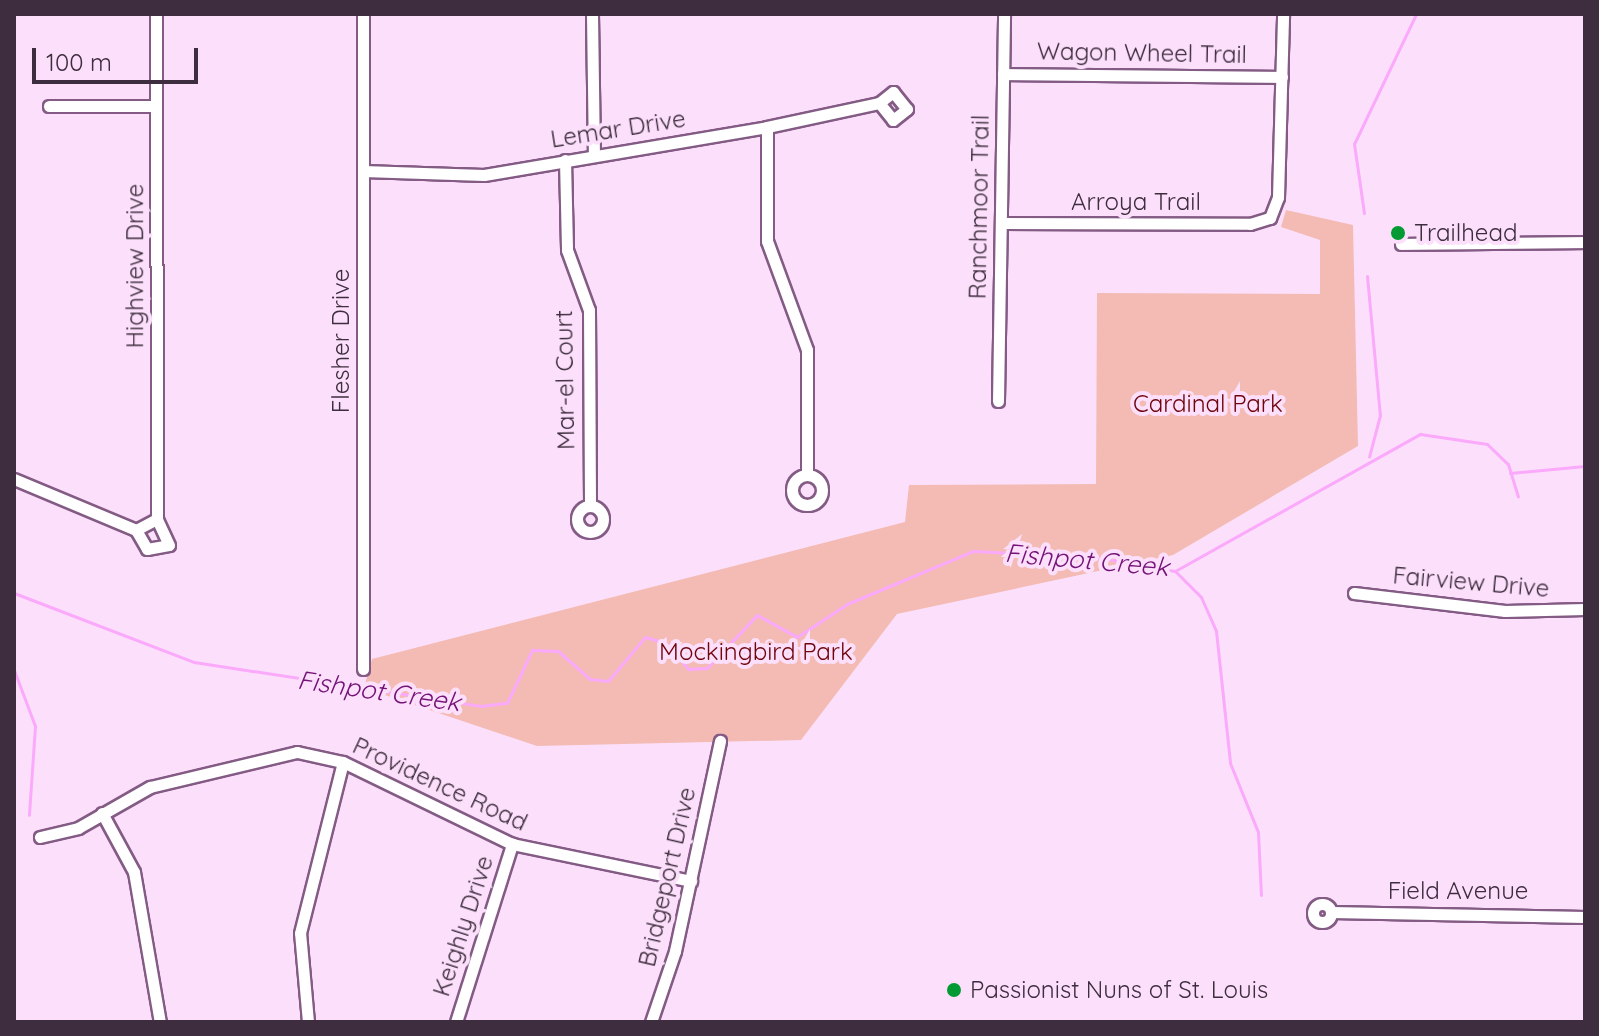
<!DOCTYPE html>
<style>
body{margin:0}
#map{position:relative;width:1599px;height:1036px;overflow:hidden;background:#fce0fb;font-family:Quicksand,sans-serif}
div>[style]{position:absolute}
.green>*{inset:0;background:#f3bbb4}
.stream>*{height:3px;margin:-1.5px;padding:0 1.5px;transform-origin:1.5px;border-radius:1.5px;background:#faa9fb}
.roads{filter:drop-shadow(2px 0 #835b84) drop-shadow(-2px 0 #835b84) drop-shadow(0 2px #835b84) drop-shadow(0 -2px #835b84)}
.street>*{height:11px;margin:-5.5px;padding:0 5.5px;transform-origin:5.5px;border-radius:5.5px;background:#fff}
.street>.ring{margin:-5.5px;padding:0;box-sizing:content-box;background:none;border:11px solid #fff;border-radius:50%}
.dots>*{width:22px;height:22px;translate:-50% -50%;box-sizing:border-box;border:4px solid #fce0fb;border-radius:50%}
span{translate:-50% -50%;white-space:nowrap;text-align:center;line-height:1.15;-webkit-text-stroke:8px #fce0fb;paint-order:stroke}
.street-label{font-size:24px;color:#3e2d3e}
.poi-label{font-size:24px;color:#3e2d3e}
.left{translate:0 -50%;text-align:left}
.park-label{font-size:24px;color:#70040b}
.water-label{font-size:26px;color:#741278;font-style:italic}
.frame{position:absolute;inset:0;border:16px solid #3e2d3e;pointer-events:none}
.scale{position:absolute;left:32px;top:48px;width:166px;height:36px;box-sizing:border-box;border:4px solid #3e2d3e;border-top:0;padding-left:10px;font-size:24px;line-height:28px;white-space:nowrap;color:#3e2d3e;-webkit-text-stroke:6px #fce0fb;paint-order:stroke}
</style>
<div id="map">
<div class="green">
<i style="clip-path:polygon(1286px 210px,1353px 225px,1358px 446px,1173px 555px,897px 614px,801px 740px,537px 746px,364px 688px,372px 659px,905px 522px,909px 485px,1096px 484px,1097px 293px,1320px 294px,1320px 240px,1281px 227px)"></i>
</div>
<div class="stream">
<i style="left:1364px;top:213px;width:70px;rotate:-98.2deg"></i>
<i style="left:1354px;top:144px;width:144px;rotate:-64.5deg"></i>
<i style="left:1367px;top:276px;width:140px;rotate:84.7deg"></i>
<i style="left:1380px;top:415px;width:43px;rotate:104.7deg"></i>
<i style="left:1510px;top:473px;width:75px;rotate:-5.3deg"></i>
<i style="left:1175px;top:571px;width:37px;rotate:45deg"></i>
<i style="left:1201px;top:597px;width:37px;rotate:66deg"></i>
<i style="left:1216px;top:631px;width:133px;rotate:83.9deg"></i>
<i style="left:1230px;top:763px;width:74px;rotate:67.9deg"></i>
<i style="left:1258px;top:832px;width:63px;rotate:87.3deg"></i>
<i style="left:14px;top:593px;width:193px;rotate:21deg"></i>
<i style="left:194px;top:662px;width:290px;rotate:8.7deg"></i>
<i style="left:481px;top:706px;width:26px;rotate:-7deg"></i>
<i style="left:507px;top:703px;width:59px;rotate:-64.7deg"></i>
<i style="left:532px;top:650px;width:26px;rotate:2deg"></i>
<i style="left:558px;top:651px;width:43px;rotate:41.2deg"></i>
<i style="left:590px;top:679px;width:18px;rotate:6deg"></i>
<i style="left:608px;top:681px;width:57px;rotate:-49.9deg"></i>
<i style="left:645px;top:637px;width:22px;rotate:16deg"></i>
<i style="left:666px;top:643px;width:35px;rotate:49deg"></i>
<i style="left:689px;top:669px;width:18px;rotate:-3deg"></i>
<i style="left:707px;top:668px;width:73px;rotate:-46.7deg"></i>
<i style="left:757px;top:615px;width:46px;rotate:28.8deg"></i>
<i style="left:797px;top:637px;width:60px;rotate:-33.4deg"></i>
<i style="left:847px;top:604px;width:137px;rotate:-22.8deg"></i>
<i style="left:973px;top:551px;width:122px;rotate:2.8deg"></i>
<i style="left:1095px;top:557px;width:81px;rotate:9.9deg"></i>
<i style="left:1175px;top:571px;width:281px;rotate:-29.2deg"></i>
<i style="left:1420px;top:434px;width:68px;rotate:8.5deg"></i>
<i style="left:1487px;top:444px;width:29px;rotate:44deg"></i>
<i style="left:1508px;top:464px;width:34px;rotate:73deg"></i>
<i style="left:14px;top:670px;width:60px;rotate:69.4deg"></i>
<i style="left:35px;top:726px;width:89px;rotate:93.9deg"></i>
</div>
<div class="roads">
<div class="street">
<i style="left:592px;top:14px;width:142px;rotate:89.2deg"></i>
<i style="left:1003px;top:74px;width:279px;rotate:0.6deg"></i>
<i style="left:49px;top:106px;width:107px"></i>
<i style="left:767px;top:127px;width:114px;rotate:90deg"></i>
<i style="left:767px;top:241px;width:116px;rotate:69.8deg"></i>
<i style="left:807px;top:350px;width:125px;rotate:90deg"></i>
<i style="left:565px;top:160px;width:90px;rotate:88.7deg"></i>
<i style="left:567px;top:250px;width:64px;rotate:69.9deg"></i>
<i style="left:589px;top:310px;width:196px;rotate:89.7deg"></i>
<i style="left:363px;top:171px;width:121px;rotate:1.9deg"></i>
<i style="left:484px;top:175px;width:287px;rotate:-9.6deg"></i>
<i style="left:767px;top:127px;width:115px;rotate:-12.1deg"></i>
<i style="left:879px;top:103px;width:18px;rotate:-38deg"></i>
<i style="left:893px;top:92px;width:22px;rotate:51deg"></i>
<i style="left:907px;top:109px;width:18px;rotate:142deg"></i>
<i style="left:893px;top:120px;width:22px;rotate:-129deg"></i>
<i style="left:1001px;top:223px;width:249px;rotate:0.2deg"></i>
<i style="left:1250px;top:224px;width:21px;rotate:-17deg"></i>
<i style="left:1270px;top:218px;width:22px;rotate:-69deg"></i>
<i style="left:1278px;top:197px;width:183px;rotate:-88.4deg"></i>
<i style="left:1401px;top:244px;width:184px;rotate:-0.6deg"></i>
<i style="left:998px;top:401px;width:387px;rotate:-89.1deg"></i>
<i class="ring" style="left:792px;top:475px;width:19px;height:19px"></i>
<i style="left:14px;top:479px;width:132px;rotate:22.7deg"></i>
<i style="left:136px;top:530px;width:24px;rotate:-28deg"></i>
<i class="ring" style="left:577px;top:506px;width:15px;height:15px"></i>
<i style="left:136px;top:530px;width:22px;rotate:60deg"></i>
<i style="left:147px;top:549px;width:22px;rotate:-10deg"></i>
<i style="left:169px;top:545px;width:29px;rotate:-115deg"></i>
<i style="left:157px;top:519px;width:505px;rotate:-90.11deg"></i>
<i style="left:1354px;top:593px;width:152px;rotate:6.8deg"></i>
<i style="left:1505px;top:611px;width:80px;rotate:-1.4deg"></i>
<i style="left:363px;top:669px;width:655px;rotate:-90deg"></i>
<i style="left:102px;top:813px;width:67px;rotate:61.5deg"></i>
<i style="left:134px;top:872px;width:152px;rotate:80.2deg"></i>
<i style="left:40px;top:837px;width:39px;rotate:-13deg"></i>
<i style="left:78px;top:828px;width:83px;rotate:-29.7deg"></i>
<i style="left:150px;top:787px;width:151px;rotate:-13.4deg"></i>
<i style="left:297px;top:752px;width:47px;rotate:12.3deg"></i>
<i style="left:343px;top:762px;width:188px;rotate:25.9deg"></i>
<i style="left:512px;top:844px;width:183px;rotate:11.7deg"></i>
<i class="ring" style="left:1313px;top:904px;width:7px;height:7px"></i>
<i style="left:1331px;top:912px;width:254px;rotate:1.1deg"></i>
<i style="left:308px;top:1022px;width:89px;rotate:-95.1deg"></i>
<i style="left:300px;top:933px;width:176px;rotate:-75.9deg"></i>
<i style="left:456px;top:1022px;width:187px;rotate:-72.5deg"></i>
<i style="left:651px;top:1022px;width:75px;rotate:-71.3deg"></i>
<i style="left:675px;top:951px;width:215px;rotate:-77.9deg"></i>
</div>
</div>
<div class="dots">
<i style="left:1398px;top:233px;background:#039a34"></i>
<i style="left:954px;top:990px;background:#039a34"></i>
</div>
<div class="street-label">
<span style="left:1142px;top:53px;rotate:1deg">Wagon Wheel Trail</span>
<span style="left:618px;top:129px;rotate:-9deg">Lemar Drive</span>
<span style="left:1136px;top:202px">Arroya Trail</span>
<span style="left:979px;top:207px;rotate:-89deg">Ranchmoor Trail</span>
<span style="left:135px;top:266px;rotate:-90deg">Highview Drive</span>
<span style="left:341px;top:341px;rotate:-90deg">Flesher Drive</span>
<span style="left:565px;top:380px;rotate:-91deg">Mar-el Court</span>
<span style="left:1471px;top:582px;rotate:5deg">Fairview Drive</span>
<span style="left:440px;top:784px;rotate:25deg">Providence Road</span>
<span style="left:667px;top:877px;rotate:-77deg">Bridgeport Drive</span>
<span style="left:1458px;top:891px">Field Avenue</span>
<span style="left:463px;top:926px;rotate:-72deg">Keighly Drive</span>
</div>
<div class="poi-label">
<span class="left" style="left:1414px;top:233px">Trailhead</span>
<span class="left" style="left:970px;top:990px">Passionist Nuns of St. Louis</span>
</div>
<div class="park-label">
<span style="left:1208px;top:404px">Cardinal Park</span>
<span style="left:756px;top:652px">Mockingbird Park</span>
</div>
<div class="water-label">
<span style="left:1087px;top:560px;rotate:5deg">Fishpot Creek</span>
<span style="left:379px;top:691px;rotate:8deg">Fishpot Creek</span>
</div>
<div class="frame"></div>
<div class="scale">100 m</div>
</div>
